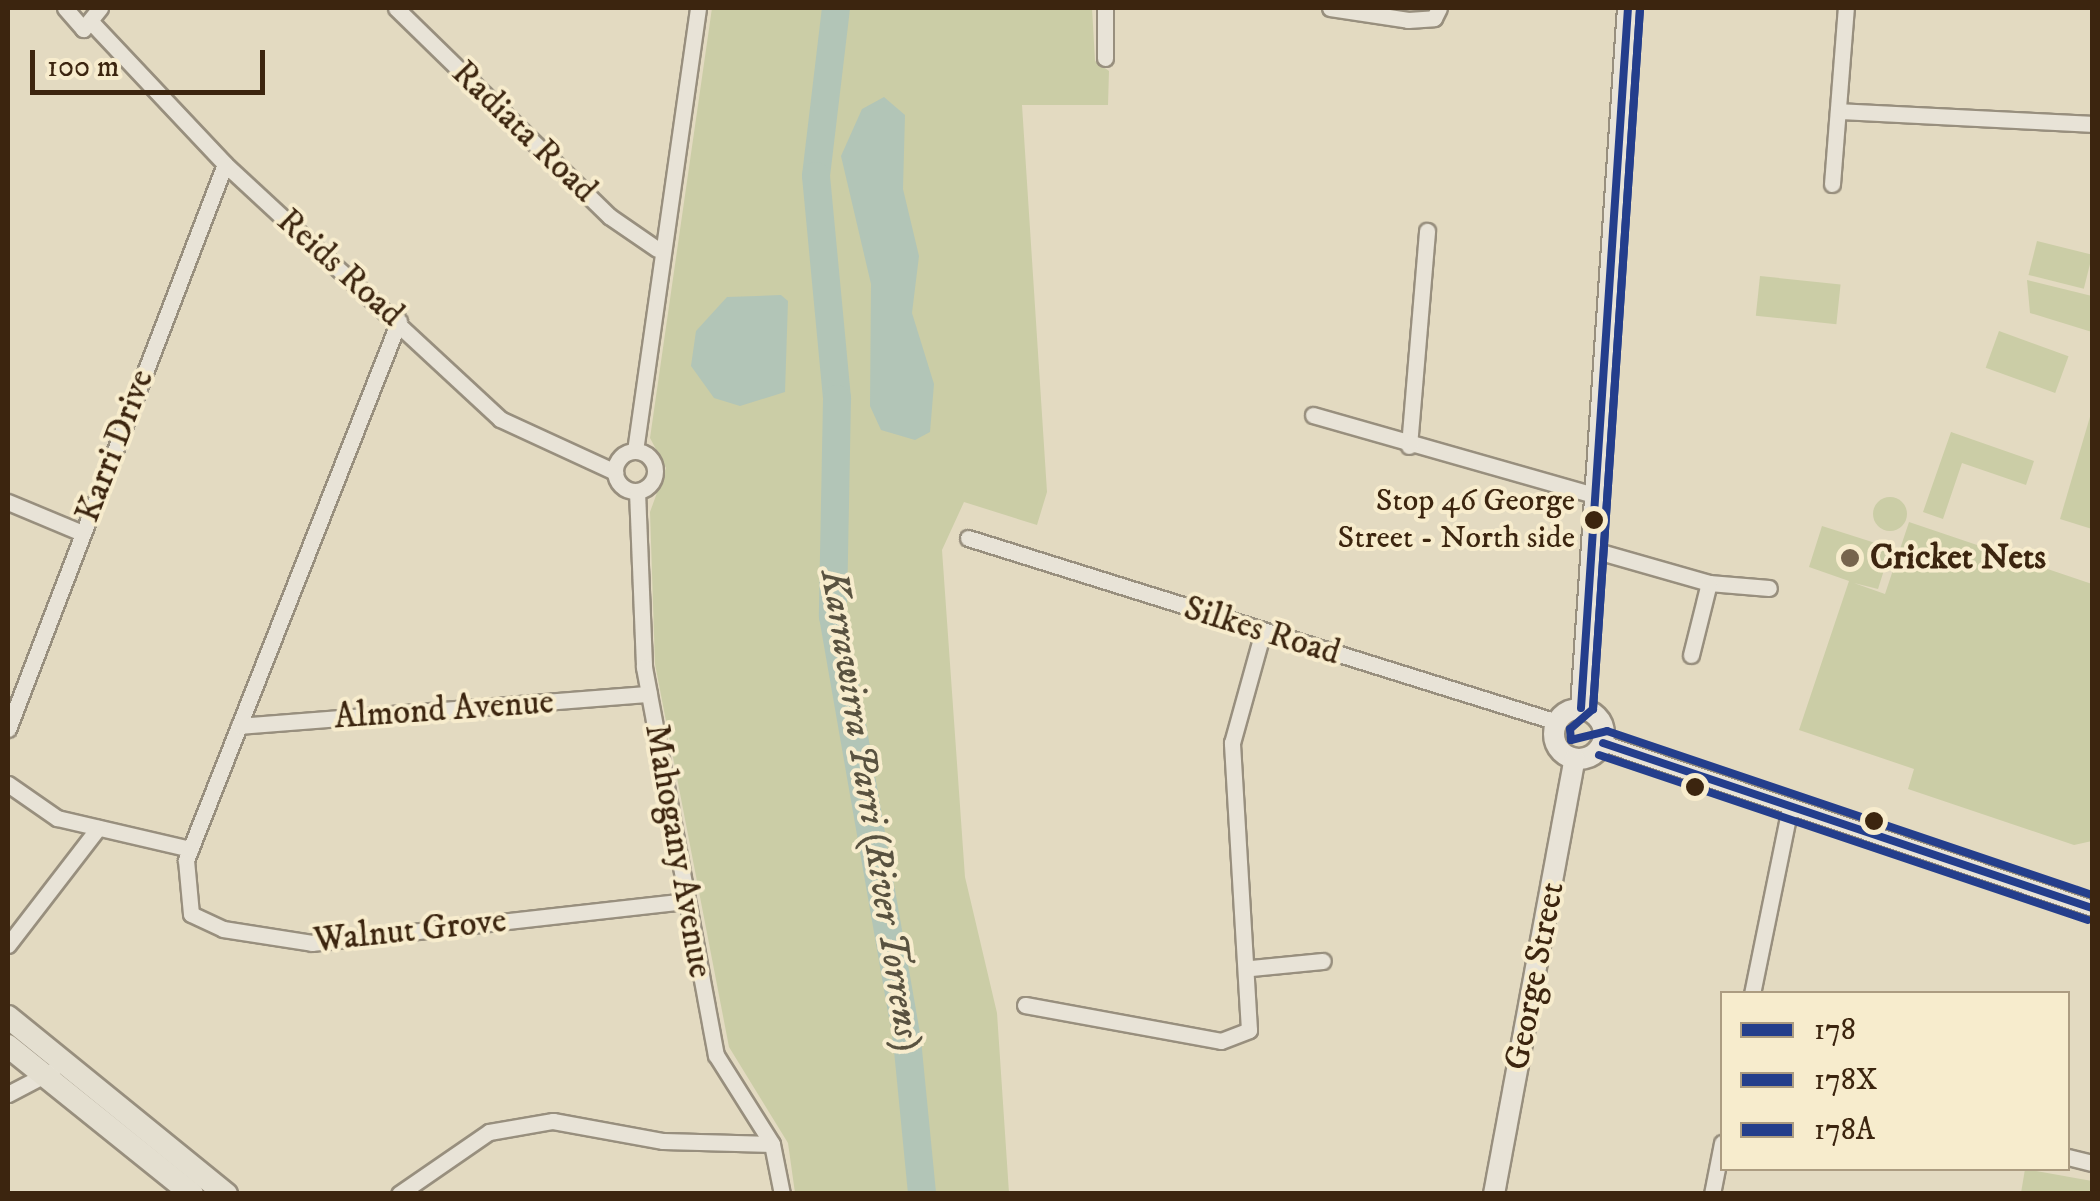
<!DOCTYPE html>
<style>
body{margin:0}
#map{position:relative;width:2100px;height:1201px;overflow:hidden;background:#e3dac1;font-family:"IM FELL DW Pica",serif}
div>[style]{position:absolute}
.green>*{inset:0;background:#cbcda6;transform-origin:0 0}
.round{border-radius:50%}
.water>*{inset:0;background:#b2c5b7}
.river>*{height:28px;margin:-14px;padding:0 14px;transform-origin:14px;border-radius:14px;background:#b2c5b7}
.roads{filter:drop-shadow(2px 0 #988f7e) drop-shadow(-2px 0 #988f7e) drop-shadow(0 2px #988f7e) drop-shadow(0 -2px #988f7e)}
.street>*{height:15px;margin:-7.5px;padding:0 7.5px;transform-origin:7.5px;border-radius:7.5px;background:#e8e3d7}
.street>.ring{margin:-7.5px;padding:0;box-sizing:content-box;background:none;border:15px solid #e8e3d7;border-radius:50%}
.secondary>*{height:20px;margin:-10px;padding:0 10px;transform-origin:10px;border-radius:10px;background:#e8e3d7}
.secondary>.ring{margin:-10px;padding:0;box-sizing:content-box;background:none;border:20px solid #e8e3d7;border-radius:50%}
.primary>*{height:22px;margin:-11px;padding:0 11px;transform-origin:11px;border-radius:11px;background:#e4dfd0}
.bus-1>*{height:8px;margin:-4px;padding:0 4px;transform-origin:4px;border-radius:4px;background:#243e8c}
.bus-2>*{height:8px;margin:-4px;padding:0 4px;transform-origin:4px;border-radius:4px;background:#243e8c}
.bus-3>*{height:8px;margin:-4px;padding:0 4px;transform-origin:4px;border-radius:4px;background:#243e8c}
.dots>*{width:28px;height:28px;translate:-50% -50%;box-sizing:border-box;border:5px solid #f7eccd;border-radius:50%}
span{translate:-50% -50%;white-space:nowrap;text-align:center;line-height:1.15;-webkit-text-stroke:8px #f7eccd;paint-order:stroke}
.bus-label{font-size:32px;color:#3c250f}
.right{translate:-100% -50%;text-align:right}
.street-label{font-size:35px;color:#3c250f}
.poi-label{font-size:35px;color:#3c250f;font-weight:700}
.left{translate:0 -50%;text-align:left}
.water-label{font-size:38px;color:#595240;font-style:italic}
.frame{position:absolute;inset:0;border:10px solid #3c250f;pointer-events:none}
.legend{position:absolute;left:1720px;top:991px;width:350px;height:180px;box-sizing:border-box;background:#f7eccd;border:2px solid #ac9c81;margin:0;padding:12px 18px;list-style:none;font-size:30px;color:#3c250f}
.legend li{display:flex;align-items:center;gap:20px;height:50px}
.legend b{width:50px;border:2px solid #ac9c81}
.scale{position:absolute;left:30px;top:50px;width:235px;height:45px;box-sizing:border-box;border:5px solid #3c250f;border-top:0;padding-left:12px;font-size:30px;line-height:35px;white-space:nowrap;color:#3c250f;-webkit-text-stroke:8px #f7eccd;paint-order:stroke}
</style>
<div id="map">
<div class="green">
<i style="clip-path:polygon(712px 8px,1092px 8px,1095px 61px,1109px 71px,1108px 105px,1022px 105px,1047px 492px,1037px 525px,964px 502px,942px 550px,965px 877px,997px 1013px,1009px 1193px,795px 1193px,788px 1143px,729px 1047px,655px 664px,650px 512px,666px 468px,650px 438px)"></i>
<i style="left:2037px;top:241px;width:57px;height:35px;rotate:14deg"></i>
<i style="left:1760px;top:276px;width:81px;height:40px;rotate:6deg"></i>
<i style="clip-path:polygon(2027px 280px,2092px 296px,2092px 332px,2030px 313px)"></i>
<i style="left:1999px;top:331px;width:74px;height:39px;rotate:20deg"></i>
<i style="clip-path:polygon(2092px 410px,2092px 529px,2060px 519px)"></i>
<i style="clip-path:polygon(1951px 432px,2034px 461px,2026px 485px,1962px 463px,1943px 519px,1923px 512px)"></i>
<i class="round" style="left:1873px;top:497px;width:34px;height:34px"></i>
<i style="clip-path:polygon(1909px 522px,2092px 584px,2092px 841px,2074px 845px,1908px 789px,1914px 769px,1799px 730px,1849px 581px,1809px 567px,1822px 526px,1891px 548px,1878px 589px,1854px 583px,1885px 594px)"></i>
<i style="clip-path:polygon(2025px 1169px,2092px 1181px,2092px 1193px,2021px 1193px)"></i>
</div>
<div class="water">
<i style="clip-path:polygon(884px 97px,905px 115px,903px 189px,919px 256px,912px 313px,934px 384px,930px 432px,915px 440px,881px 430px,870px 406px,871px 284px,841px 156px,862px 109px)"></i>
<i style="clip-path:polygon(781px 295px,788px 301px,785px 392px,740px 406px,714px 398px,691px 366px,696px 331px,727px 297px)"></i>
</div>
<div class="river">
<i style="left:836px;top:8px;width:169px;rotate:96.8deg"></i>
<i style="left:816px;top:176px;width:224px;rotate:84.6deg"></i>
<i style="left:837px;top:399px;width:217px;rotate:91.1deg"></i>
<i style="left:833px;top:616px;width:430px;rotate:80.1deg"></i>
<i style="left:907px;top:1040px;width:155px;rotate:84.4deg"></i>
</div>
<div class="roads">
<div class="street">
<i style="left:65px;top:8px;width:28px;rotate:49deg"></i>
<i style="left:83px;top:29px;width:27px;rotate:-51deg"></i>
<i style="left:396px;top:8px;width:298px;rotate:44.3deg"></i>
<i style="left:609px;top:216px;width:58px;rotate:34.5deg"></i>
<i style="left:1105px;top:8px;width:50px;rotate:90deg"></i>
<i style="left:1330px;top:8px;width:79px;rotate:8.7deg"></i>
<i style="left:1408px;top:20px;width:26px;rotate:-4deg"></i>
<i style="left:1434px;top:18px;width:11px;rotate:-63deg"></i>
<i style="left:94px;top:25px;width:191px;rotate:46.7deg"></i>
<i style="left:225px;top:164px;width:375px;rotate:42.8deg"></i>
<i style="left:500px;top:419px;width:127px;rotate:24.7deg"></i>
<i style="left:1838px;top:111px;width:254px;rotate:2.9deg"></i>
<i style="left:1832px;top:184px;width:177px;rotate:-85.5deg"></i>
<i style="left:399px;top:321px;width:580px;rotate:111.56deg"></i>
<i style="left:186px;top:860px;width:54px;rotate:84.7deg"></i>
<i style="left:191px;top:914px;width:35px;rotate:25deg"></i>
<i style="left:223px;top:929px;width:90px;rotate:8.9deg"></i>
<i style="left:312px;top:943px;width:377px;rotate:-6.4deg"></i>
<i style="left:1313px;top:415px;width:291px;rotate:15.9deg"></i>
<i style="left:1409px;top:446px;width:216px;rotate:-85.2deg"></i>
<i style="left:635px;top:451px;width:447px;rotate:-81.9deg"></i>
<i class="ring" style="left:615px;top:451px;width:25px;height:25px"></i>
<i style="left:637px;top:491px;width:176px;rotate:87.7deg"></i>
<i style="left:644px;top:667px;width:395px;rotate:79.5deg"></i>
<i style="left:716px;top:1055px;width:105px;rotate:57.8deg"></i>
<i style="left:772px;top:1144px;width:51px;rotate:78.7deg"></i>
<i style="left:8px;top:502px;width:80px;rotate:22.7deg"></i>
<i style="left:968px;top:538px;width:617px;rotate:17.35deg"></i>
<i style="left:1590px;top:549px;width:124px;rotate:15.9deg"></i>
<i style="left:1709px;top:583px;width:60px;rotate:4.8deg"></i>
<i style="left:1691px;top:655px;width:74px;rotate:-76deg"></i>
<i style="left:239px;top:726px;width:411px;rotate:-4.5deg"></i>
<i style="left:8px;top:729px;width:605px;rotate:-68.99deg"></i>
<i style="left:1603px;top:743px;width:516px;rotate:18.65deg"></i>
<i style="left:8px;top:784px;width:60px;rotate:34.8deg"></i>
<i style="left:57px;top:818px;width:137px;rotate:13.1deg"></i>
<i style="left:8px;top:945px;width:148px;rotate:-52.4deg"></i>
<i style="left:1251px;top:968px;width:72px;rotate:-5.6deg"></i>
<i style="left:1752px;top:994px;width:190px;rotate:-78.5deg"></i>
<i style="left:1025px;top:1005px;width:199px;rotate:10.4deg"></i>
<i style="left:1221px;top:1041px;width:30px;rotate:-21deg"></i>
<i style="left:1249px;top:1030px;width:288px;rotate:-93.4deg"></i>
<i style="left:1232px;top:743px;width:116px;rotate:-74.5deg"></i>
<i style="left:8px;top:1094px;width:50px;rotate:-27.6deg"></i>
<i style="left:2068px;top:1157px;width:25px;rotate:14deg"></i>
<i style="left:399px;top:1194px;width:109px;rotate:-34.6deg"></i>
<i style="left:489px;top:1132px;width:65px;rotate:-9.8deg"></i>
<i style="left:553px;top:1121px;width:112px;rotate:10.3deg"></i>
<i style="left:663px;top:1141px;width:109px;rotate:1.6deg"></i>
<i style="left:1712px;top:1194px;width:52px;rotate:-78.9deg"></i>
</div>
<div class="secondary">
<i style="left:1581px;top:708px;width:702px;rotate:-86.16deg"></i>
<i class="ring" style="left:1554px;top:709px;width:30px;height:30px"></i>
<i style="left:1494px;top:1194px;width:442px;rotate:-79.5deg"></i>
</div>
<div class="primary">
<i style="left:8px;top:1017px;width:281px;rotate:39.1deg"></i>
<i style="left:8px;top:1046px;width:236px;rotate:38.8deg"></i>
</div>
</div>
<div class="bus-1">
<i style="left:1581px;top:708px;width:702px;rotate:-86.16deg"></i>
<i style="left:1603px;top:743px;width:516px;rotate:18.65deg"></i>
</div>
<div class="bus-2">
<i style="left:1593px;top:709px;width:702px;rotate:-86.16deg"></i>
<i style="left:1599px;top:755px;width:516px;rotate:18.65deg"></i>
</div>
<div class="bus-3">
<i style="left:1640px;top:9px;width:702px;rotate:93.84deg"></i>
<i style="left:1593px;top:709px;width:30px;rotate:139deg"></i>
<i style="left:1570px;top:729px;width:11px;rotate:85deg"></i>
<i style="left:1571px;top:740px;width:37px;rotate:-14deg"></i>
<i style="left:1607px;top:731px;width:512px;rotate:18.68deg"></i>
</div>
<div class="dots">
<i style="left:1594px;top:520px;background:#3c250f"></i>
<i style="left:1850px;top:558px;background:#76644d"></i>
<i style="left:1695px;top:787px;background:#3c250f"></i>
<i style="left:1874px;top:821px;background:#3c250f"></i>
</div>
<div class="bus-label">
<span class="right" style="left:1575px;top:520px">Stop 46 George<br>Street - North side</span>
</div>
<div class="street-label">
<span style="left:524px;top:132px;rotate:44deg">Radiata Road</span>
<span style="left:340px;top:268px;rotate:42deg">Reids Road</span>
<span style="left:115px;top:446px;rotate:-69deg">Karri Drive</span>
<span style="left:1262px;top:631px;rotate:17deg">Silkes Road</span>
<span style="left:444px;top:710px;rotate:-4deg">Almond Avenue</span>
<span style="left:678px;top:851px;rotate:80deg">Mahogany Avenue</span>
<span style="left:410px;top:931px;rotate:-6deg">Walnut Grove</span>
<span style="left:1535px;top:976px;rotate:-79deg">George Street</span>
</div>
<div class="poi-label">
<span class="left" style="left:1870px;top:558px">Cricket Nets</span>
</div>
<div class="water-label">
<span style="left:870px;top:810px;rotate:81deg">Karrawirra Parri (River Torrens)</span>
</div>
<div class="frame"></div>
<ul class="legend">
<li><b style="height:12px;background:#243e8c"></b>178</li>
<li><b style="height:12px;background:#243e8c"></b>178X</li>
<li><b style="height:12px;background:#243e8c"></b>178A</li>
</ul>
<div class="scale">100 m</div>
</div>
